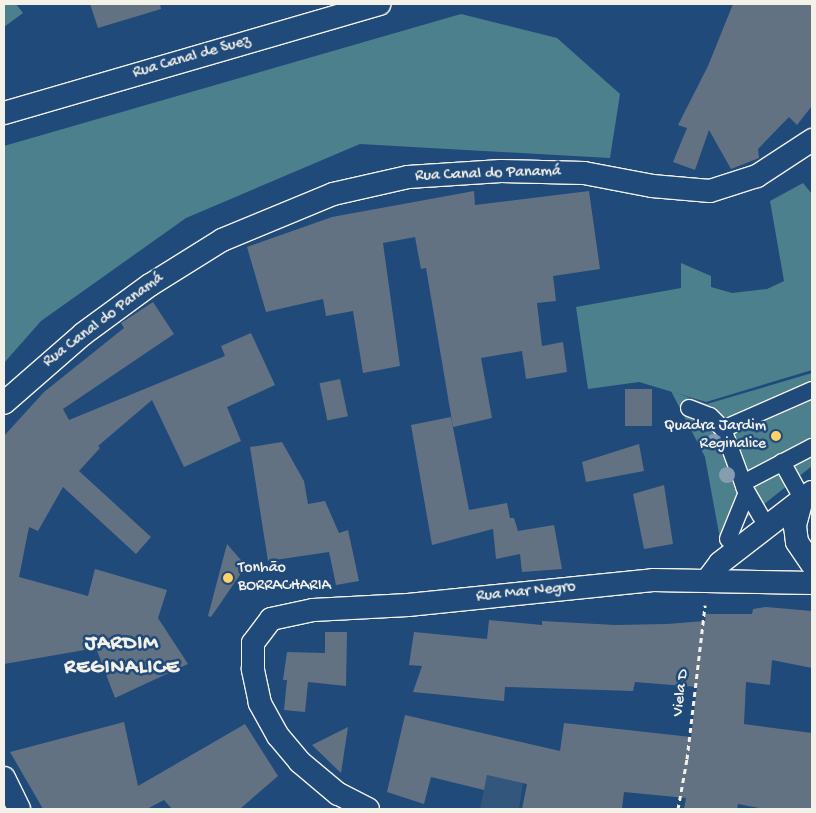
<!DOCTYPE html>
<meta charset="utf-8">
<style>
body{margin:0}
#map{position:relative;width:816px;height:813px;overflow:hidden;background:#1f4a7a;font-family:"Gochi Hand",sans-serif}
div>[style]{position:absolute}
.built>*{inset:0;background:#33567d}
.green>*{inset:0;background:#4d808d}
.building>*{inset:0;background:#637283;transform-origin:0 0}
.path>*{height:3px;margin-top:-1.5px;transform-origin:0;background:repeating-linear-gradient(90deg,#f4f1e8 0 5px,transparent 0 9px)}
.roads{filter:drop-shadow(1px 0 #f4f1e8) drop-shadow(-1px 0 #f4f1e8) drop-shadow(0 1px #f4f1e8) drop-shadow(0 -1px #f4f1e8)}
.pedestrian>*{height:16px;margin:-8px;padding:0 8px;transform-origin:8px;border-radius:8px;background:#1f4a7a}
.minor>*{height:22px;margin:-11px;padding:0 11px;transform-origin:11px;border-radius:11px;background:#1f4a7a}
.trees>*{width:16px;height:16px;margin:-8px;border-radius:50%;background:#869caf}
.dots>*{width:14px;height:14px;translate:-50% -50%;box-sizing:border-box;border:2px solid #1f4a7a;border-radius:50%}
span{translate:-50% -50%;white-space:nowrap;text-align:center;line-height:1.15;-webkit-text-stroke:5px #1f4a7a;paint-order:stroke}
.street-label{font-size:16px;color:#f4f1e8}
.poi-label{font-size:16px;color:#f4f1e8}
.right{translate:-100% -50%;text-align:right}
.left{translate:0 -50%;text-align:left}
.district-label{font-size:21px;color:#f4f1e8;font-weight:700;letter-spacing:1px}
.frame{position:absolute;inset:0;border:5px solid #f4f1e8;pointer-events:none}
</style>
<div id="map">
<div class="built">
<i style="clip-path:polygon(487px 775px,523px 783px,519px 809px,480px 809px)"></i>
</div>
<div class="green">
<i style="clip-path:polygon(4px 4px,16px 4px,23px 13px,4px 27px)"></i>
<i style="clip-path:polygon(461px 14px,557px 38px,620px 94px,610px 158px,360px 144px,186px 218px,41px 321px,4px 363px,4px 146px)"></i>
<i style="clip-path:polygon(803px 183px,812px 194px,812px 370px,706px 402px,639px 382px,588px 389px,576px 307px,681px 288px,681px 263px,711px 276px,711px 287px,732px 293px,767px 289px,784px 281px,770px 201px)"></i>
<i style="clip-path:polygon(812px 373px,812px 466px,720px 539px,705px 457px,671px 391px,707px 404px)"></i>
</div>
<div class="building">
<i style="clip-path:polygon(90px 4px,160px 4px,161px 9px,98px 28px)"></i>
<i style="clip-path:polygon(733px 4px,812px 4px,812px 106px,797px 125px,789px 117px,758px 149px,759px 158px,731px 169px,709px 130px,695px 170px,673px 162px,687px 128px,678px 125px,708px 66px)"></i>
<i style="clip-path:polygon(474px 191px,475px 205px,589px 191px,600px 269px,553px 276px,556px 301px,537px 303px,542px 346px,563px 342px,567px 372px,526px 379px,522px 351px,481px 358px,492px 418px,453px 427px,426px 268px,421px 269px,415px 237px,383px 243px,400px 366px,363px 373px,353px 311px,326px 316px,323px 299px,266px 312px,247px 247px,332px 217px)"></i>
<i style="clip-path:polygon(153px 302px,174px 334px,63px 409px,69px 420px,225px 356px,221px 346px,251px 333px,275px 385px,227px 407px,241px 441px,184px 467px,152px 400px,98px 446px,100px 448px,79px 471px,151px 537px,136px 554px,63px 487px,38px 531px,29px 527px,19px 577px,88px 596px,95px 569px,167px 590px,158px 618px,188px 664px,115px 698px,96px 648px,4px 664px,4px 436px,44px 392px,124px 328px,121px 323px)"></i>
<i style="left:340px;top:379px;width:38px;height:21px;rotate:78deg"></i>
<i style="left:625px;top:389px;width:27px;height:37px"></i>
<i style="clip-path:polygon(451px 417px,469px 510px,507px 503px,510px 518px,514px 518px,518px 531px,554px 525px,562px 569px,522px 572px,520px 554px,496px 559px,493px 529px,432px 545px,411px 425px)"></i>
<i style="clip-path:polygon(282px 442px,304px 481px,308px 504px,325px 501px,339px 533px,348px 530px,359px 581px,336px 585px,329px 552px,268px 561px,250px 447px)"></i>
<i style="clip-path:polygon(639px 444px,644px 471px,586px 482px,582px 462px)"></i>
<i style="clip-path:polygon(664px 485px,673px 544px,644px 549px,633px 494px)"></i>
<i style="clip-path:polygon(227px 544px,246px 566px,211px 617px,208px 616px)"></i>
<i style="clip-path:polygon(766px 607px,812px 611px,812px 668px,772px 660px,770px 685px,746px 682px,744px 724px,812px 733px,812px 809px,764px 809px,738px 804px,737px 809px,684px 809px,686px 798px,624px 792px,622px 809px,522px 809px,527px 784px,487px 775px,484px 790px,431px 777px,424px 804px,387px 792px,405px 715px,560px 751px,564px 723px,691px 737px,697px 687px,635px 682px,633px 691px,505px 687px,504px 701px,413px 692px,422px 666px,409px 665px,414px 632px,487px 639px,489px 620px,542px 625px,542px 621px,615px 625px,667px 624px,705px 621px,706px 614px,752px 614px,753px 609px)"></i>
<i style="clip-path:polygon(325px 632px,347px 632px,346px 686px,308px 682px,305px 712px,284px 710px,287px 680px,283px 680px,287px 652px,325px 653px)"></i>
<i style="clip-path:polygon(124px 722px,138px 786px,245px 724px,278px 776px,240px 809px,172px 809px,164px 800px,147px 809px,43px 809px,10px 752px)"></i>
<i style="clip-path:polygon(348px 727px,341px 773px,312px 745px)"></i>
</div>
<div class="path">
<i style="left:678px;top:809px;width:51px;rotate:-79.8deg"></i>
<i style="left:687px;top:759px;width:155px;rotate:-83.3deg"></i>
</div>
<div class="roads">
<div class="pedestrian">
<i style="left:689px;top:408px;width:22px;rotate:21deg"></i>
<i style="left:710px;top:416px;width:18px;rotate:45deg"></i>
<i style="left:723px;top:429px;width:58px;rotate:69.7deg"></i>
<i style="left:743px;top:483px;width:78px;rotate:-27.6deg"></i>
<i style="left:723px;top:429px;width:97px;rotate:-23.7deg"></i>
<i style="left:782px;top:462px;width:33px;rotate:61deg"></i>
<i style="left:744px;top:487px;width:34px;rotate:60deg"></i>
<i style="left:728px;top:539px;width:48px;rotate:-67.8deg"></i>
</div>
<div class="minor">
<i style="left:4px;top:113px;width:391px;rotate:-16.2deg"></i>
<i style="left:4px;top:403px;width:105px;rotate:-41.1deg"></i>
<i style="left:83px;top:334px;width:83px;rotate:-36.2deg"></i>
<i style="left:150px;top:285px;width:85px;rotate:-32deg"></i>
<i style="left:222px;top:240px;width:120px;rotate:-22.5deg"></i>
<i style="left:333px;top:194px;width:77px;rotate:-12.8deg"></i>
<i style="left:408px;top:177px;width:93px;rotate:-3.7deg"></i>
<i style="left:501px;top:171px;width:83px;rotate:1.4deg"></i>
<i style="left:584px;top:173px;width:69px;rotate:10.8deg"></i>
<i style="left:652px;top:186px;width:58px;rotate:4.9deg"></i>
<i style="left:710px;top:191px;width:49px;rotate:-17.7deg"></i>
<i style="left:757px;top:176px;width:66px;rotate:-33.2deg"></i>
<i style="left:802px;top:499px;width:28px;rotate:105deg"></i>
<i style="left:795px;top:526px;width:16px;rotate:83deg"></i>
<i style="left:797px;top:542px;width:27px;rotate:56deg"></i>
<i style="left:708px;top:579px;width:20px;rotate:-53deg"></i>
<i style="left:720px;top:563px;width:116px;rotate:-37.7deg"></i>
<i style="left:4px;top:778px;width:34px;rotate:64deg"></i>
<i style="left:368px;top:809px;width:34px;rotate:-153deg"></i>
<i style="left:338px;top:794px;width:50px;rotate:-139.9deg"></i>
<i style="left:300px;top:762px;width:34px;rotate:-130deg"></i>
<i style="left:278px;top:736px;width:38px;rotate:-119deg"></i>
<i style="left:260px;top:703px;width:35px;rotate:-102deg"></i>
<i style="left:253px;top:669px;width:26px;rotate:-90deg"></i>
<i style="left:253px;top:643px;width:30px;rotate:-53deg"></i>
<i style="left:271px;top:619px;width:43px;rotate:-12.1deg"></i>
<i style="left:313px;top:610px;width:95px;rotate:-3deg"></i>
<i style="left:408px;top:605px;width:246px;rotate:-5.8deg"></i>
<i style="left:653px;top:580px;width:159px;rotate:1.1deg"></i>
</div>
</div>
<div class="trees">
<i style="left:714px;top:442px"></i>
<i style="left:727px;top:475px"></i>
</div>
<div class="dots">
<i style="left:776px;top:436px;background:#ffd166"></i>
<i style="left:228px;top:578px;background:#ffd166"></i>
</div>
<div class="street-label">
<span style="left:192px;top:58px;rotate:-16deg">Rua Canal de Suez</span>
<span style="left:488px;top:175px;rotate:-2deg">Rua Canal do Panamá</span>
<span style="left:104px;top:321px;rotate:-37deg">Rua Canal do Panamá</span>
<span style="left:526px;top:593px;rotate:-6deg">Rua Mar Negro</span>
<span style="left:682px;top:693px;rotate:-83deg">Viela D</span>
</div>
<div class="poi-label">
<span class="right" style="left:766px;top:436px">Quadra Jardim<br>Reginalice</span>
<span class="left" style="left:238px;top:578px">Tonhão<br>BORRACHARIA</span>
</div>
<div class="district-label">
<span style="left:122px;top:657px">JARDIM<br>REGINALICE</span>
</div>
<div class="frame"></div>
</div>
